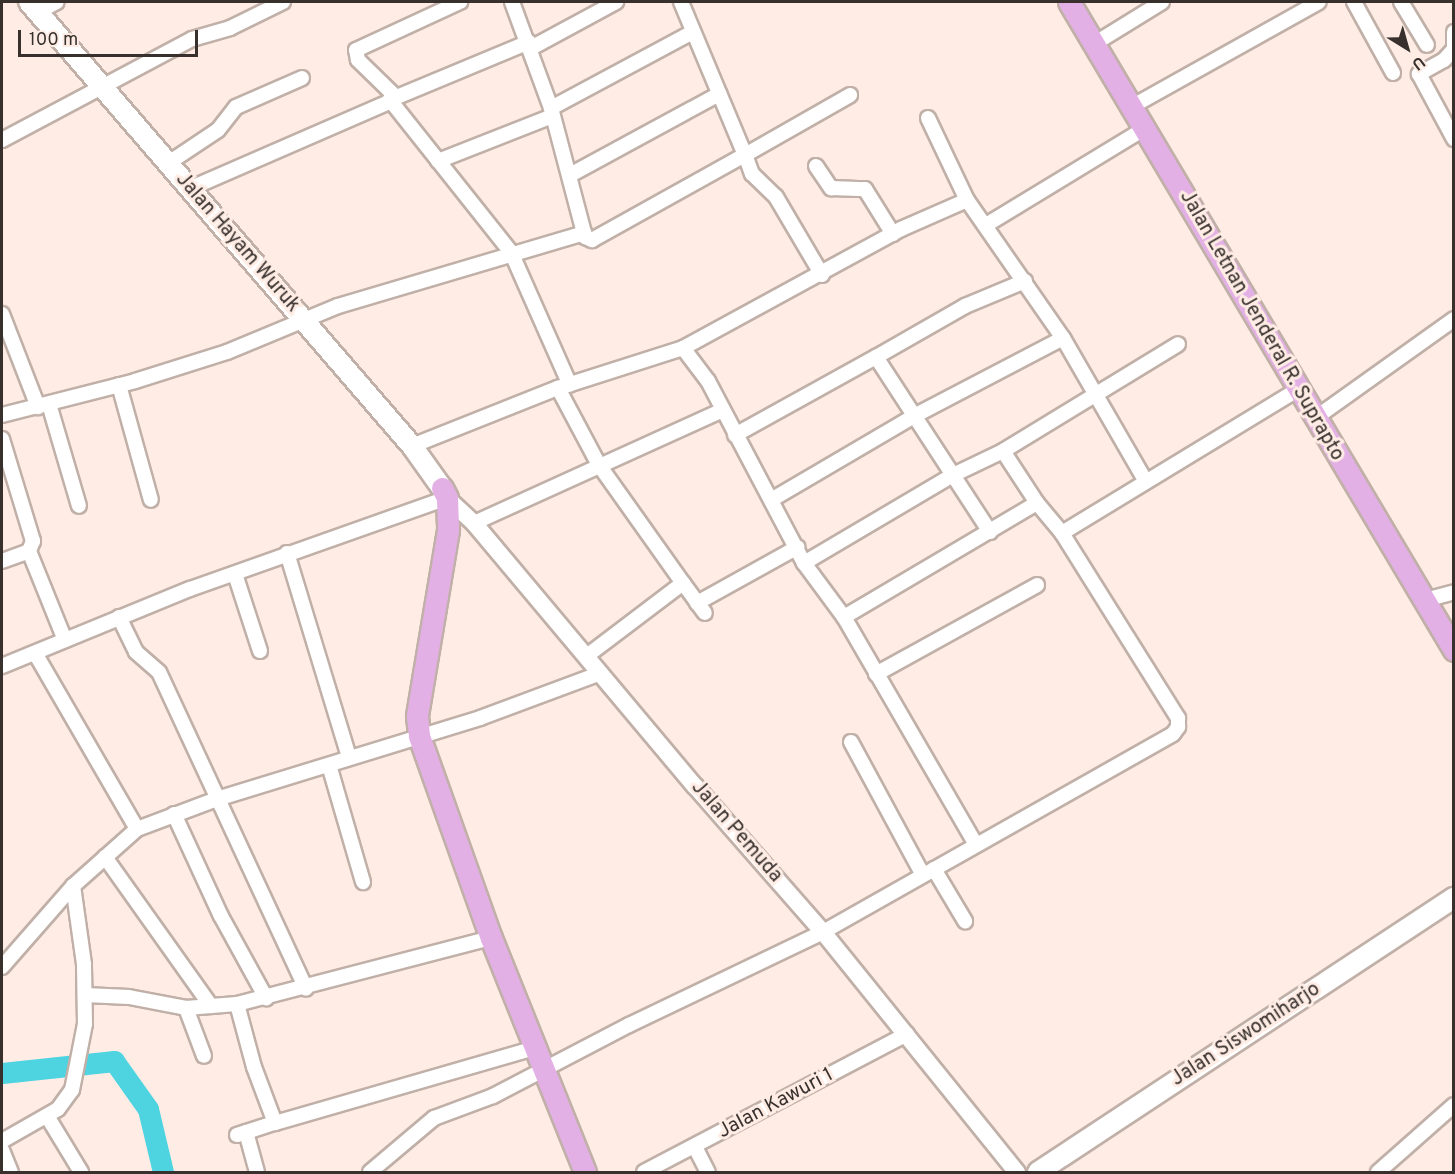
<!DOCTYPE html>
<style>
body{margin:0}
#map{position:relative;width:1455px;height:1174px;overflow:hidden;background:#ffede5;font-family:Overpass,sans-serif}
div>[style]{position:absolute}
.river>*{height:21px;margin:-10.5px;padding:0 10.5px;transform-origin:10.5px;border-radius:10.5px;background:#4ed3e1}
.roads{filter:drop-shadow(2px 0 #c0b0a8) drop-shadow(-2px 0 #c0b0a8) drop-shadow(0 2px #c0b0a8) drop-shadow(0 -2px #c0b0a8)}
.minor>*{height:14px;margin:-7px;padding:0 7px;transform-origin:7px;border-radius:7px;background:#fff}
.tertiary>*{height:16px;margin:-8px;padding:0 8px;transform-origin:8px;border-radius:8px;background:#fff}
.secondary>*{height:20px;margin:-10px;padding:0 10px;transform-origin:10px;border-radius:10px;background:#fff}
.primary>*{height:21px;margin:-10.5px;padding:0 10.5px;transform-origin:10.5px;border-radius:10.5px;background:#e3b0e5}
span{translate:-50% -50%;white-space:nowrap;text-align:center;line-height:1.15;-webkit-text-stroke:6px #ffede5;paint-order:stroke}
.street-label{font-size:20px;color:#37302d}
.frame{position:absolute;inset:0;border:3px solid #37302d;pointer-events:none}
.north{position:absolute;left:1377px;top:18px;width:60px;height:60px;-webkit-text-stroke:4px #ffede5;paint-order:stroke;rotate:143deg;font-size:16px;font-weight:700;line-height:24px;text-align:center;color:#37302d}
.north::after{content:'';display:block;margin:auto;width:21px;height:27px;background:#37302d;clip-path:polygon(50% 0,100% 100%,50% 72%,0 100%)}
.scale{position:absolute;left:18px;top:30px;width:180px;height:27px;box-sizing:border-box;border:3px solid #37302d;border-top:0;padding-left:8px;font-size:18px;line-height:21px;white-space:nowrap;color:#37302d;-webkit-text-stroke:4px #ffede5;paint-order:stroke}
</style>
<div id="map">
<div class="river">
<i style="left:2px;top:1073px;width:113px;rotate:-6.1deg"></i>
<i style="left:114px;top:1061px;width:59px;rotate:54.7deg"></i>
<i style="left:148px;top:1109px;width:65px;rotate:76.6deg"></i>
</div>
<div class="roads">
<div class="minor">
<i style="left:512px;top:2px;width:113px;rotate:69.8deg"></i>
<i style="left:551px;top:108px;width:133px;rotate:75.2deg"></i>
<i style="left:585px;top:237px;width:8px;rotate:23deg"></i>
<i style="left:592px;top:240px;width:175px;rotate:-29.1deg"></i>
<i style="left:745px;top:155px;width:166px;rotate:-112.7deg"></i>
<i style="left:1354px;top:2px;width:81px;rotate:61.2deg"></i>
<i style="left:1401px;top:2px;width:50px;rotate:58.8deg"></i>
<i style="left:38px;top:12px;width:21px;rotate:-28deg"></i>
<i style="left:1454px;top:32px;width:13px;rotate:90deg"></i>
<i style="left:529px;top:42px;width:151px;rotate:157.4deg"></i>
<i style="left:390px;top:100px;width:194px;rotate:51.5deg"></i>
<i style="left:511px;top:252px;width:145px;rotate:66.1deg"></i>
<i style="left:1094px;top:44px;width:80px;rotate:-31.7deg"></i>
<i style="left:531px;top:48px;width:97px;rotate:-28.4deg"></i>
<i style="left:1454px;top:49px;width:15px;rotate:132deg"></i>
<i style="left:1444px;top:60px;width:29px;rotate:151deg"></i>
<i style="left:1419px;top:74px;width:74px;rotate:61.7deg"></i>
<i style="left:395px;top:96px;width:52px;rotate:-135.8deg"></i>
<i style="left:358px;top:60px;width:10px;rotate:-101deg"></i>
<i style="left:356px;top:50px;width:115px;rotate:-24.8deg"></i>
<i style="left:1131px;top:107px;width:215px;rotate:-29.2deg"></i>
<i style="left:551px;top:108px;width:161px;rotate:-28.2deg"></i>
<i style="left:928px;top:118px;width:91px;rotate:64.6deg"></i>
<i style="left:2px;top:140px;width:215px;rotate:-28deg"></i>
<i style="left:192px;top:39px;width:40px;rotate:-16deg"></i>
<i style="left:230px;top:28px;width:59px;rotate:-26.1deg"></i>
<i style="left:438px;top:161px;width:123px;rotate:-21.5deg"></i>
<i style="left:167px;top:164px;width:61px;rotate:-33.7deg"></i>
<i style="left:218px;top:130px;width:29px;rotate:-52deg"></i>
<i style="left:236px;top:107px;width:72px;rotate:-23.7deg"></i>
<i style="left:816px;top:166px;width:27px;rotate:56deg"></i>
<i style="left:831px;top:188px;width:34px;rotate:2deg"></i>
<i style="left:865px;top:189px;width:53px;rotate:58.1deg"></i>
<i style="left:570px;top:175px;width:170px;rotate:-28.5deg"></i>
<i style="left:189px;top:189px;width:220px;rotate:-23.5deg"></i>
<i style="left:986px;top:225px;width:185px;rotate:-31.3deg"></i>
<i style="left:822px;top:275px;width:91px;rotate:-120.5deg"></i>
<i style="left:776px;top:197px;width:33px;rotate:-136deg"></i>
<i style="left:752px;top:174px;width:20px;rotate:-110deg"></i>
<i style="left:745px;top:155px;width:121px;rotate:-29.7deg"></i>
<i style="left:2px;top:314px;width:100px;rotate:68.8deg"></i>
<i style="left:683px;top:348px;width:41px;rotate:52.9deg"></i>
<i style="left:708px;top:381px;width:206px;rotate:62.2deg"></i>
<i style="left:804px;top:563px;width:67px;rotate:53.5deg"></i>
<i style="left:844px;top:617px;width:263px;rotate:59.9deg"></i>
<i style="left:876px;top:357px;width:103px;rotate:-29.8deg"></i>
<i style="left:965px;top:306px;width:65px;rotate:-22.6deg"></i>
<i style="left:119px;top:385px;width:119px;rotate:74.5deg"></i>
<i style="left:558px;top:388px;width:87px;rotate:62deg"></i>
<i style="left:599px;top:465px;width:145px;rotate:54.6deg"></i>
<i style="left:49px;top:404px;width:106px;rotate:73.6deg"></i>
<i style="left:2px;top:415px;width:137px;rotate:-14.3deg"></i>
<i style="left:135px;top:381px;width:96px;rotate:-17.5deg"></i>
<i style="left:227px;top:352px;width:120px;rotate:-22.5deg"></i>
<i style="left:338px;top:306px;width:257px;rotate:-16.5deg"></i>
<i style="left:1314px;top:419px;width:172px;rotate:-35.5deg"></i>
<i style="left:735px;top:435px;width:161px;rotate:-29deg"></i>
<i style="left:876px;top:357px;width:209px;rotate:56.9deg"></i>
<i style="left:2px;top:439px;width:107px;rotate:73.1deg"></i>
<i style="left:33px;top:541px;width:11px;rotate:112deg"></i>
<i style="left:29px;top:551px;width:96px;rotate:68deg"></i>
<i style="left:412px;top:446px;width:157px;rotate:-21.7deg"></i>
<i style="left:558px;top:388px;width:131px;rotate:-17.7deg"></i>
<i style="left:683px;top:348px;width:248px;rotate:-28.6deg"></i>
<i style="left:901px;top:229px;width:72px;rotate:-23.7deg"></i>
<i style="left:967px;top:200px;width:168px;rotate:55.2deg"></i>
<i style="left:1063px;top:338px;width:164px;rotate:60deg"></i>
<i style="left:771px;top:500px;width:166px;rotate:-30.4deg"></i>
<i style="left:914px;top:416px;width:168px;rotate:-27.6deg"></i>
<i style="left:1037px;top:503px;width:39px;rotate:50deg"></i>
<i style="left:474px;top:523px;width:273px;rotate:-24.4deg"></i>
<i style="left:287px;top:553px;width:213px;rotate:73.1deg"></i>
<i style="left:2px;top:561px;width:29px;rotate:-20deg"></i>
<i style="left:804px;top:563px;width:173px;rotate:-30.6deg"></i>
<i style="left:953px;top:475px;width:55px;rotate:-25.6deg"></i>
<i style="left:1003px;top:451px;width:205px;rotate:-31.4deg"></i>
<i style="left:235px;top:574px;width:81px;rotate:72deg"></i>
<i style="left:1425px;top:600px;width:30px;rotate:-15deg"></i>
<i style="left:697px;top:603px;width:115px;rotate:-29deg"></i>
<i style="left:119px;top:617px;width:39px;rotate:64deg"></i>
<i style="left:136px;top:652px;width:30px;rotate:41deg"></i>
<i style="left:159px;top:672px;width:349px;rotate:65.1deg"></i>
<i style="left:844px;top:617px;width:224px;rotate:-30.6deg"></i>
<i style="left:1037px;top:503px;width:62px;rotate:-123.2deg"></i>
<i style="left:35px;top:653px;width:203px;rotate:59.9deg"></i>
<i style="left:588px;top:655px;width:119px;rotate:-37.2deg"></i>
<i style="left:683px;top:583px;width:37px;rotate:54deg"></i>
<i style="left:2px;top:666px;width:203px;rotate:-22.3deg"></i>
<i style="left:190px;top:589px;width:273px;rotate:-19.5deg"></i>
<i style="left:876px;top:674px;width:184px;rotate:-28.9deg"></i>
<i style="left:851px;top:742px;width:151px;rotate:61.6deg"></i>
<i style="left:329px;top:765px;width:122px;rotate:73.8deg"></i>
<i style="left:174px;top:814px;width:112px;rotate:65.3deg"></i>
<i style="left:221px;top:916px;width:94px;rotate:61.2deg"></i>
<i style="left:105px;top:857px;width:183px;rotate:54.6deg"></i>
<i style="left:934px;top:869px;width:61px;rotate:59.2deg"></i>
<i style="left:2px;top:967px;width:108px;rotate:-48.8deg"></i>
<i style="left:73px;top:886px;width:86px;rotate:-41.7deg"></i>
<i style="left:137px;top:829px;width:85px;rotate:-20.6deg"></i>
<i style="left:217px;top:799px;width:275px;rotate:-17.1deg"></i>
<i style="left:480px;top:718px;width:129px;rotate:-20.4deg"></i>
<i style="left:85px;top:995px;width:44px;rotate:2.6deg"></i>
<i style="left:129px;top:997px;width:58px;rotate:10.9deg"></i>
<i style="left:186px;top:1008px;width:51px;rotate:-4.5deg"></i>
<i style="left:237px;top:1004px;width:262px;rotate:-14.6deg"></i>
<i style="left:237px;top:1004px;width:65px;rotate:74.9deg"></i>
<i style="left:254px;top:1067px;width:60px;rotate:69.4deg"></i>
<i style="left:275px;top:1123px;width:270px;rotate:-16.1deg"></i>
<i style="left:186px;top:1008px;width:51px;rotate:69.4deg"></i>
<i style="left:47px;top:1116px;width:66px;rotate:58.7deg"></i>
<i style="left:246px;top:1132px;width:41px;rotate:74.6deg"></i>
<i style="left:237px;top:1135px;width:40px;rotate:-18deg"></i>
<i style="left:2px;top:1141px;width:64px;rotate:-29.7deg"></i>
<i style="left:58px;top:1109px;width:24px;rotate:-54deg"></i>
<i style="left:72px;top:1090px;width:67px;rotate:-78.9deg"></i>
<i style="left:85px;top:1024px;width:60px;rotate:-91deg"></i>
<i style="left:84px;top:964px;width:79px;rotate:-98deg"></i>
<i style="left:695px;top:1147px;width:28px;rotate:63deg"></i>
<i style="left:2px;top:1150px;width:24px;rotate:68deg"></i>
<i style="left:370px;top:1172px;width:84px;rotate:-40.2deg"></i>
<i style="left:434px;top:1118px;width:63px;rotate:-20.4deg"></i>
<i style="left:493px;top:1096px;width:153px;rotate:-27.6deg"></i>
<i style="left:629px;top:1025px;width:215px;rotate:-25.6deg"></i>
<i style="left:823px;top:932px;width:402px;rotate:-29.5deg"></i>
<i style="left:1173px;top:734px;width:9px;rotate:-54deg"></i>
<i style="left:1178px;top:727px;width:9px;rotate:-90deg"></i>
<i style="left:1178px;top:718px;width:218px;rotate:-122.1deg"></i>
<i style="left:1062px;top:533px;width:277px;rotate:-31.3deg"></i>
<i style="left:644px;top:1172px;width:297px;rotate:-27.7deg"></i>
<i style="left:1378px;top:1172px;width:101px;rotate:-41.4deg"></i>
</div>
<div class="tertiary">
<i style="left:447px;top:498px;width:37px;rotate:43deg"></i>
<i style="left:474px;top:523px;width:344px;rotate:50deg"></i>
<i style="left:695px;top:786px;width:194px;rotate:48.8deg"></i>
<i style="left:823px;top:932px;width:309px;rotate:51.1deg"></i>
</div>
<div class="secondary">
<i style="left:29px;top:2px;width:586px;rotate:49.22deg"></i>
<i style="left:412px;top:446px;width:52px;rotate:54.5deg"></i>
<i style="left:1038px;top:1172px;width:498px;rotate:-33.4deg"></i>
</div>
<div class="primary">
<i style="left:1069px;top:2px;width:754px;rotate:59.28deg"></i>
<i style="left:442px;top:488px;width:11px;rotate:63deg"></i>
<i style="left:447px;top:498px;width:32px;rotate:88deg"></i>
<i style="left:448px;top:530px;width:189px;rotate:99.5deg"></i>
<i style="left:417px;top:716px;width:20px;rotate:84deg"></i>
<i style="left:419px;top:736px;width:214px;rotate:70.4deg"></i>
<i style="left:491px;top:938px;width:252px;rotate:68.1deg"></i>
</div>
</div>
<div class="street-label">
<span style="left:237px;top:243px;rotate:49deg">Jalan Hayam Wuruk</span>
<span style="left:1261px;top:326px;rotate:60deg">Jalan Letnan Jenderal R. Suprapto</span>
<span style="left:736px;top:832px;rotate:49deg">Jalan Pemuda</span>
<span style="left:1246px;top:1035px;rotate:-33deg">Jalan Siswomiharjo</span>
<span style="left:776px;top:1104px;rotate:-28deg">Jalan Kawuri 1</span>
</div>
<div class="frame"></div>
<div class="north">U</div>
<div class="scale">100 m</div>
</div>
